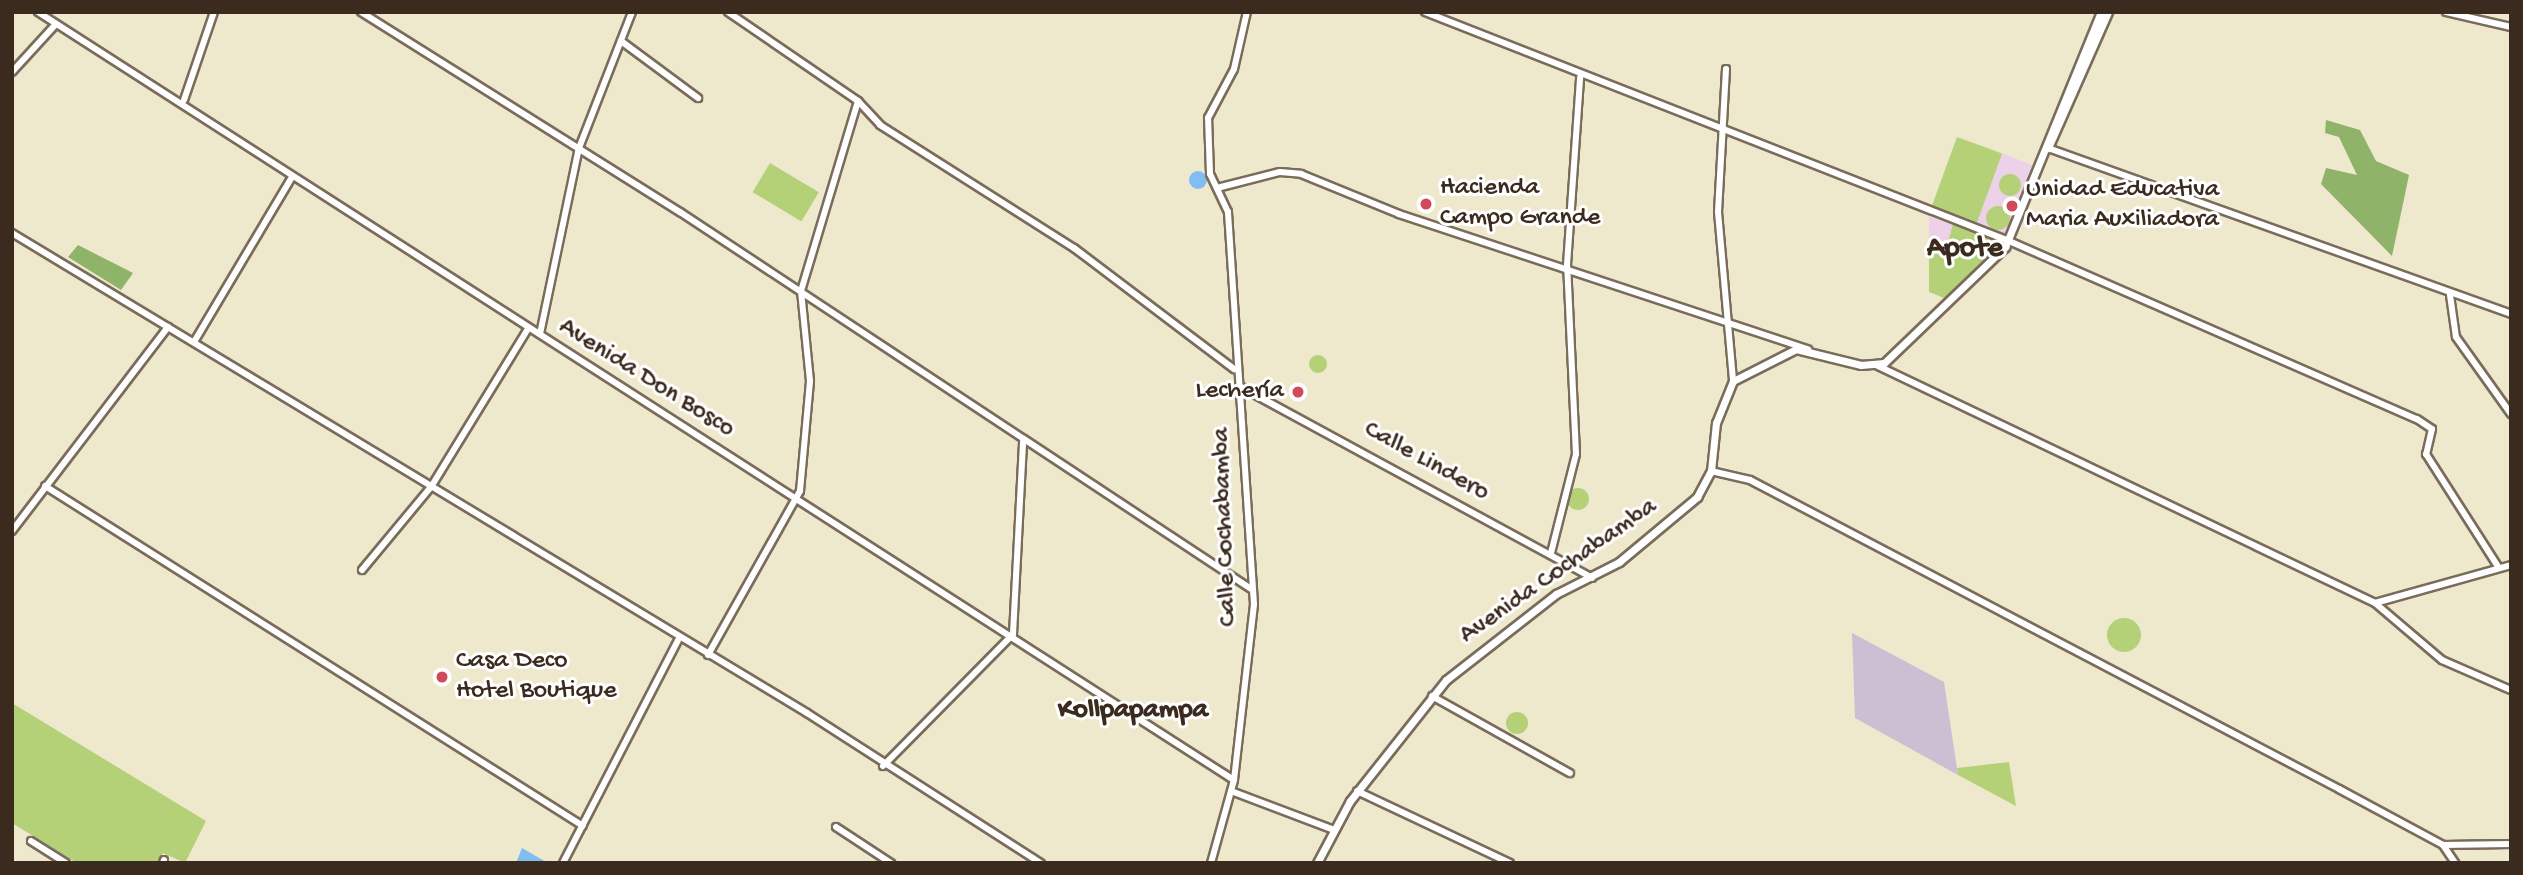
<!DOCTYPE html>
<meta charset="utf-8">
<style>
body{margin:0}
#map{position:relative;width:2523px;height:875px;overflow:hidden;background:#eee8cc;font-family:"Gochi Hand",sans-serif}
div>[style]{position:absolute}
.built>*{inset:0;background:#edd1e9;transform-origin:0 0}
.industrial>*{inset:0;background:#ccbfd4}
.green>*{inset:0;background:#b4d178;transform-origin:0 0}
.round{border-radius:50%}
.forest>*{inset:0;background:#8fb368}
.water>*{inset:0;background:#80bdf3}
.roads{filter:drop-shadow(2px 0 #7a6c5b) drop-shadow(-2px 0 #7a6c5b) drop-shadow(0 2px #7a6c5b) drop-shadow(0 -2px #7a6c5b)}
.minor>*{height:6px;margin:-3px;padding:0 3px;transform-origin:3px;border-radius:3px;background:#fff}
.major>*{height:7px;margin:-3.5px;padding:0 3.5px;transform-origin:3.5px;border-radius:3.5px;background:#fff}
.dots>*{width:19px;height:19px;translate:-50% -50%;box-sizing:border-box;border:4px solid #fff;border-radius:50%}
span{translate:-50% -50%;white-space:nowrap;text-align:center;line-height:1.15;-webkit-text-stroke:6px #fff;paint-order:stroke}
.poi-label{font-size:26px;color:#3b2a1e}
.left{translate:0 -50%;text-align:left}
.right{translate:-100% -50%;text-align:right}
.street-label{font-size:26px;color:#3b2a1e}
.neighbourhood-label{font-size:28px;color:#3b2a1e;font-weight:700}
.quarter-label{font-size:30px;color:#3b2a1e;font-weight:700}
.frame{position:absolute;inset:0;border:14px solid #3b2a1e;pointer-events:none}
</style>
<div id="map">
<div class="built">
<i style="left:2002px;top:153px;width:35px;height:77px;rotate:22deg"></i>
<i style="clip-path:polygon(1929px 216px,1953px 225px,1945px 252px,1929px 250px)"></i>
</div>
<div class="industrial">
<i style="clip-path:polygon(1852px 633px,1944px 682px,1958px 775px,1855px 718px)"></i>
</div>
<div class="green">
<i style="left:1957px;top:137px;width:48px;height:75px;rotate:20deg"></i>
<i style="left:770px;top:163px;width:57px;height:34px;rotate:31deg"></i>
<i class="round" style="left:1999px;top:174px;width:22px;height:22px"></i>
<i class="round" style="left:1986px;top:206px;width:24px;height:24px"></i>
<i style="clip-path:polygon(1953px 224px,2005px 243px,1947px 299px,1929px 292px,1929px 250px,1945px 252px)"></i>
<i class="round" style="left:1309px;top:355px;width:18px;height:18px"></i>
<i class="round" style="left:1567px;top:488px;width:22px;height:22px"></i>
<i class="round" style="left:2107px;top:618px;width:34px;height:34px"></i>
<i style="clip-path:polygon(12px 703px,206px 821px,185px 863px,163px 853px,157px 863px,77px 863px,12px 823px)"></i>
<i class="round" style="left:1506px;top:712px;width:22px;height:22px"></i>
<i style="clip-path:polygon(2009px 762px,2016px 806px,1958px 775px,1957px 768px)"></i>
</div>
<div class="forest">
<i style="clip-path:polygon(2326px 120px,2360px 130px,2376px 161px,2409px 175px,2392px 256px,2321px 184px,2326px 168px,2357px 175px,2339px 137px,2325px 133px)"></i>
<i style="clip-path:polygon(78px 245px,133px 273px,121px 290px,68px 257px)"></i>
</div>
<div class="water">
<i class="round" style="left:1189px;top:171px;width:18px;height:18px"></i>
<i style="clip-path:polygon(522px 848px,548px 863px,516px 863px)"></i>
</div>
<div class="roads">
<div class="minor">
<i style="left:38px;top:12px;width:1421px;rotate:32.71deg"></i>
<i style="left:361px;top:12px;width:377px;rotate:32.1deg"></i>
<i style="left:680px;top:212px;width:684px;rotate:33.43deg"></i>
<i style="left:728px;top:12px;width:158px;rotate:34.4deg"></i>
<i style="left:858px;top:101px;width:33px;rotate:47deg"></i>
<i style="left:880px;top:125px;width:230px;rotate:32.4deg"></i>
<i style="left:1074px;top:248px;width:201px;rotate:37.1deg"></i>
<i style="left:1425px;top:12px;width:627px;rotate:21.41deg"></i>
<i style="left:2009px;top:241px;width:445px;rotate:23.6deg"></i>
<i style="left:2417px;top:419px;width:18px;rotate:34deg"></i>
<i style="left:2432px;top:429px;width:26px;rotate:103deg"></i>
<i style="left:2426px;top:454px;width:135px;rotate:57.4deg"></i>
<i style="left:2446px;top:12px;width:67px;rotate:13deg"></i>
<i style="left:621px;top:41px;width:96px;rotate:36.5deg"></i>
<i style="left:1726px;top:69px;width:143px;rotate:93.2deg"></i>
<i style="left:1718px;top:212px;width:170px;rotate:84.9deg"></i>
<i style="left:12px;top:72px;width:65px;rotate:-47.5deg"></i>
<i style="left:184px;top:100px;width:93px;rotate:-71.2deg"></i>
<i style="left:2048px;top:148px;width:492px;rotate:19.7deg"></i>
<i style="left:1217px;top:188px;width:65px;rotate:-14.3deg"></i>
<i style="left:1280px;top:172px;width:21px;rotate:5deg"></i>
<i style="left:1301px;top:174px;width:106px;rotate:22.2deg"></i>
<i style="left:1399px;top:214px;width:431px;rotate:18.3deg"></i>
<i style="left:12px;top:233px;width:929px;rotate:31.12deg"></i>
<i style="left:807px;top:713px;width:278px;rotate:32.7deg"></i>
<i style="left:2450px;top:295px;width:42px;rotate:81.9deg"></i>
<i style="left:2456px;top:337px;width:95px;rotate:54.5deg"></i>
<i style="left:540px;top:334px;width:190px;rotate:-78.2deg"></i>
<i style="left:579px;top:148px;width:146px;rotate:-68.7deg"></i>
<i style="left:194px;top:342px;width:192px;rotate:-59.3deg"></i>
<i style="left:1876px;top:365px;width:553px;rotate:25.5deg"></i>
<i style="left:2375px;top:603px;width:88px;rotate:40.4deg"></i>
<i style="left:2442px;top:660px;width:75px;rotate:23.5deg"></i>
<i style="left:1239px;top:386px;width:402px;rotate:28.5deg"></i>
<i style="left:1711px;top:471px;width:40px;rotate:13deg"></i>
<i style="left:1750px;top:480px;width:665px;rotate:27.68deg"></i>
<i style="left:2339px;top:789px;width:118px;rotate:28.3deg"></i>
<i style="left:2443px;top:845px;width:22px;rotate:56deg"></i>
<i style="left:45px;top:486px;width:636px;rotate:32.29deg"></i>
<i style="left:12px;top:531px;width:257px;rotate:-52.6deg"></i>
<i style="left:1551px;top:553px;width:102px;rotate:-75.8deg"></i>
<i style="left:1576px;top:454px;width:189px;rotate:-92.7deg"></i>
<i style="left:1567px;top:265px;width:188px;rotate:-86deg"></i>
<i style="left:362px;top:570px;width:108px;rotate:-50.3deg"></i>
<i style="left:431px;top:487px;width:185px;rotate:-58.5deg"></i>
<i style="left:2375px;top:603px;width:141px;rotate:-15.6deg"></i>
<i style="left:708px;top:655px;width:188px;rotate:-60.7deg"></i>
<i style="left:800px;top:491px;width:110px;rotate:-84.8deg"></i>
<i style="left:810px;top:381px;width:90px;rotate:-95.7deg"></i>
<i style="left:801px;top:291px;width:198px;rotate:-73.3deg"></i>
<i style="left:1432px;top:696px;width:158px;rotate:29.2deg"></i>
<i style="left:883px;top:766px;width:185px;rotate:-45.4deg"></i>
<i style="left:1013px;top:634px;width:194px;rotate:-87deg"></i>
<i style="left:1231px;top:791px;width:110px;rotate:20.7deg"></i>
<i style="left:1357px;top:791px;width:169px;rotate:25.2deg"></i>
<i style="left:836px;top:827px;width:66px;rotate:33.2deg"></i>
<i style="left:31px;top:841px;width:41px;rotate:32.2deg"></i>
<i style="left:2443px;top:845px;width:68px;rotate:-0.8deg"></i>
<i style="left:163px;top:863px;width:3px;rotate:-72deg"></i>
<i style="left:563px;top:863px;width:251px;rotate:-62.7deg"></i>
<i style="left:1211px;top:863px;width:86px;rotate:-74.5deg"></i>
<i style="left:1234px;top:780px;width:177px;rotate:-83.5deg"></i>
<i style="left:1254px;top:604px;width:393px;rotate:-93.8deg"></i>
<i style="left:1228px;top:212px;width:42px;rotate:-115.3deg"></i>
<i style="left:1210px;top:174px;width:56px;rotate:-92deg"></i>
<i style="left:1208px;top:118px;width:55px;rotate:-62deg"></i>
<i style="left:1234px;top:69px;width:58px;rotate:-77.2deg"></i>
</div>
<div class="major">
<i style="left:2048px;top:148px;width:149px;rotate:-66.2deg"></i>
<i style="left:1317px;top:863px;width:70px;rotate:-62deg"></i>
<i style="left:1350px;top:801px;width:154px;rotate:-51.6deg"></i>
<i style="left:1446px;top:680px;width:140px;rotate:-38deg"></i>
<i style="left:1556px;top:594px;width:71px;rotate:-26.9deg"></i>
<i style="left:1619px;top:562px;width:102px;rotate:-39.8deg"></i>
<i style="left:1697px;top:497px;width:30px;rotate:-62deg"></i>
<i style="left:1711px;top:471px;width:48px;rotate:-84.1deg"></i>
<i style="left:1716px;top:423px;width:45px;rotate:-68deg"></i>
<i style="left:1733px;top:381px;width:71px;rotate:-26.9deg"></i>
<i style="left:1796px;top:349px;width:67px;rotate:13.8deg"></i>
<i style="left:1861px;top:365px;width:23px;rotate:-5deg"></i>
<i style="left:1884px;top:363px;width:168px;rotate:-43.8deg"></i>
<i style="left:2005px;top:247px;width:254px;rotate:-67.8deg"></i>
</div>
</div>
<div class="dots">
<i style="left:1426px;top:204px;background:#d1495b"></i>
<i style="left:2012px;top:206px;background:#d1495b"></i>
<i style="left:1298px;top:392px;background:#d1495b"></i>
<i style="left:442px;top:677px;background:#d1495b"></i>
</div>
<div class="poi-label">
<span class="left" style="left:1440px;top:204px">Hacienda<br>Campo Grande</span>
<span class="left" style="left:2026px;top:206px">Unidad Educativa<br>Maria Auxiliadora</span>
<span class="right" style="left:1284px;top:392px">Lechería</span>
<span class="left" style="left:456px;top:677px">Casa Deco<br>Hotel Boutique</span>
</div>
<div class="street-label">
<span style="left:646px;top:379px;rotate:32deg">Avenida Don Bosco</span>
<span style="left:1426px;top:462px;rotate:29deg">Calle Lindero</span>
<span style="left:1226px;top:527px;rotate:-92deg">Calle Cochabamba</span>
<span style="left:1559px;top:572px;rotate:-35deg">Avenida Cochabamba</span>
</div>
<div class="neighbourhood-label">
<span style="left:1133px;top:711px">Kollpapampa</span>
</div>
<div class="quarter-label">
<span style="left:1965px;top:250px">Apote</span>
</div>
<div class="frame"></div>
</div>
